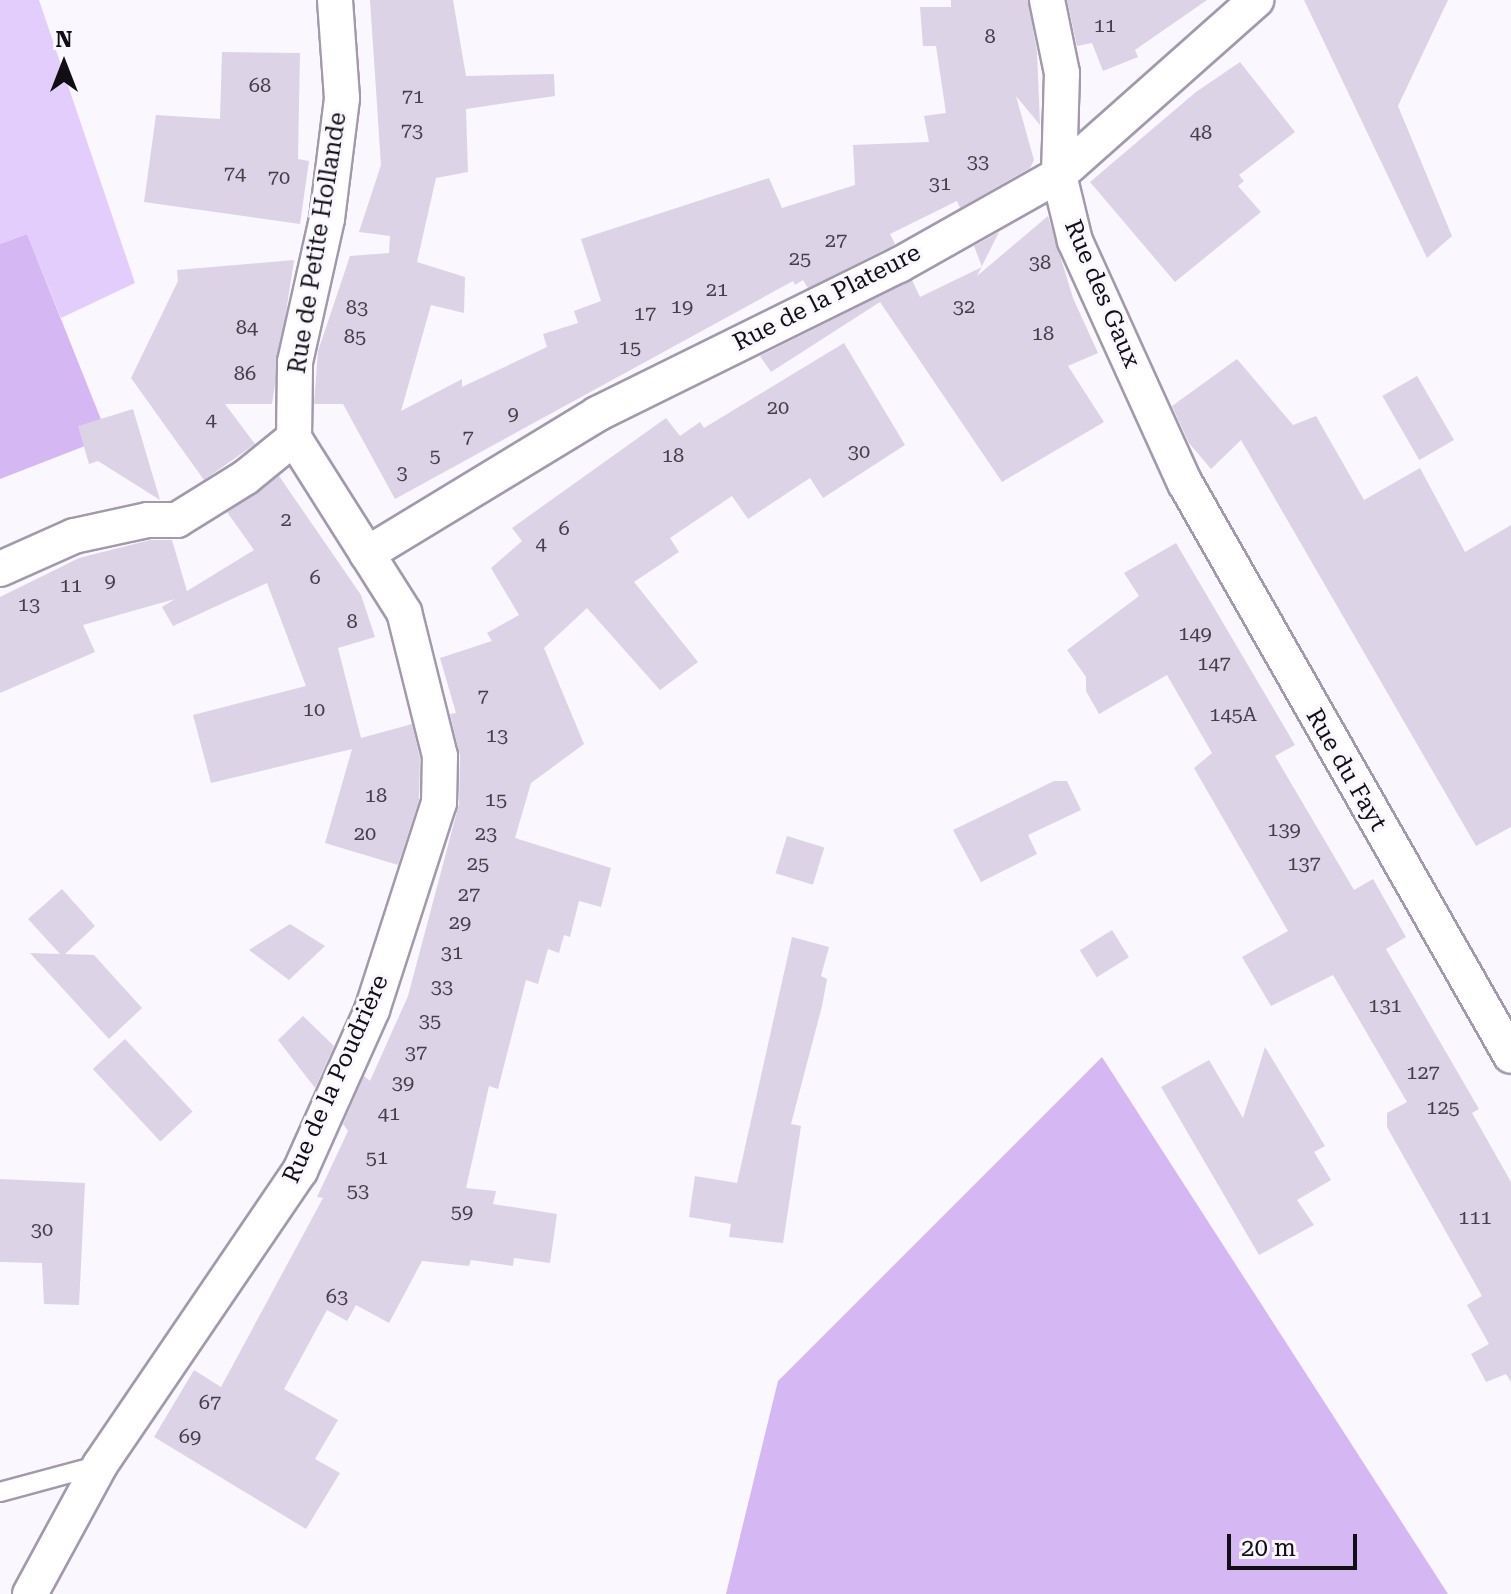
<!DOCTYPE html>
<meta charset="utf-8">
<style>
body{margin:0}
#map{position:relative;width:1511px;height:1594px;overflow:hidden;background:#faf7ff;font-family:"Roboto Serif",serif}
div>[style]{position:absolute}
.green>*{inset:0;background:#e3cdfc}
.forest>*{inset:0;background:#d4b7f3}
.building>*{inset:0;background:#dcd3e7;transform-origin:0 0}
.roads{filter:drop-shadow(2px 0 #a29aac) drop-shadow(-2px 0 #a29aac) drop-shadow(0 2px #a29aac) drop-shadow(0 -2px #a29aac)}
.lane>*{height:18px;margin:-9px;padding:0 9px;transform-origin:9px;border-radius:9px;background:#fff}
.street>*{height:34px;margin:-17px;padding:0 17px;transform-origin:17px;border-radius:17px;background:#fff}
span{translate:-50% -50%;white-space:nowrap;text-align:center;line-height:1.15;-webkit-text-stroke:6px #faf7ff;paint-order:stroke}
.number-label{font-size:20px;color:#443f49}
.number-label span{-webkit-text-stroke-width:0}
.street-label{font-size:24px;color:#110e14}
.north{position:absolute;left:24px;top:24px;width:80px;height:80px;-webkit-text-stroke:6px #faf7ff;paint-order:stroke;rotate:0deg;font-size:22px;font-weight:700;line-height:32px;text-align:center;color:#110e14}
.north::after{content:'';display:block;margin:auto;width:28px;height:36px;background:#110e14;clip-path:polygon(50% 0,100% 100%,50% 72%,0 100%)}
.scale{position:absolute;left:1227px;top:1534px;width:130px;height:36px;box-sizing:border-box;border:4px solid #110e14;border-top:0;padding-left:10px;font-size:24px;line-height:28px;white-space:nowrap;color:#110e14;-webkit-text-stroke:6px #faf7ff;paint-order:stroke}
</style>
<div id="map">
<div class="green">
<i style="clip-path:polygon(0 0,39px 0,135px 283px,61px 318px,27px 234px,0 244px)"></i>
</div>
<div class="forest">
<i style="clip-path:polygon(27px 234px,108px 437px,0 479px,0 244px)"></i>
<i style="clip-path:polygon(1102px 1057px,1448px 1594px,726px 1594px,778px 1381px)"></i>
</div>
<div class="building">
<i style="clip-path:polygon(370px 0,453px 0,466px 76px,554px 74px,555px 96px,466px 109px,468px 172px,436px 178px,417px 262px,465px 277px,464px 313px,431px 305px,401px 411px,462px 379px,462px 387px,547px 347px,543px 334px,578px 323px,574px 311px,601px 301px,581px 239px,769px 178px,782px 208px,855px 185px,853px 145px,929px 142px,924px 116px,946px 113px,936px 46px,923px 46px,920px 7px,951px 7px,951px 0,1028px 0,1037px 52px,1040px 125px,1016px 96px,1034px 160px,1030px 168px,960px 208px,957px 201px,890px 234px,895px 244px,890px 247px,808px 288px,803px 280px,795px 285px,793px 281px,395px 499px,343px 404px,314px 404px,318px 351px,350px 256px,389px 253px,390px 236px,359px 232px,381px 165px)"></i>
<i style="clip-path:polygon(1067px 0,1207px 0,1135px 50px,1138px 57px,1103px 71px,1092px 43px,1077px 46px)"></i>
<i style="clip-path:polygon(1304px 0,1448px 0,1398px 106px,1452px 236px,1427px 258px)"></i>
<i style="clip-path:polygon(222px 52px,300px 53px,298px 159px,309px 161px,300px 224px,144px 202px,156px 115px,220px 119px)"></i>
<i style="clip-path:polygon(1240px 62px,1295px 132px,1239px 175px,1244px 181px,1238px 186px,1261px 212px,1175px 282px,1090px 182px,1196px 92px)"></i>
<i style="clip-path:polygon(1048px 216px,1073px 298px,1098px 353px,1068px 366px,1104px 422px,1002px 482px,880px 302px,771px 372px,760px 356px,912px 280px,920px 297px,982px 267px,974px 246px,999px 232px,977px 276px)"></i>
<i style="clip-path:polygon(294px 260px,272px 404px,225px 404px,255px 444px,204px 480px,131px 378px,178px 281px,177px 270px)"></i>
<i style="clip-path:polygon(844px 343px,905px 445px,823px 498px,810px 478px,748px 519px,732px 496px,670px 538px,679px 552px,634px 582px,698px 662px,660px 690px,587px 608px,544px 648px,584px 744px,531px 783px,515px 838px,611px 868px,601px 907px,579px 901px,570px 937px,564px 935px,559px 953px,548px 949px,538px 984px,526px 980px,498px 1089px,489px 1086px,466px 1188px,496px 1191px,493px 1204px,557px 1214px,550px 1263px,514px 1258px,513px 1266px,471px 1260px,469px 1266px,422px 1261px,389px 1323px,356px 1305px,347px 1321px,327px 1310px,284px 1389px,338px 1420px,315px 1459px,340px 1473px,306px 1529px,154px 1437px,194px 1370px,221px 1387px,323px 1198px,317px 1197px,348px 1131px,343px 1124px,364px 1076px,370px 1081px,408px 996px,459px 804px,460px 756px,450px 714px,456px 713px,440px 658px,492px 641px,487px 633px,519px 615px,491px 568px,522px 541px,512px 528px,666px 418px,680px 436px,700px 422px,704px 428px)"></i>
<i style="clip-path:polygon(1237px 359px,1293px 425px,1316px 416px,1364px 500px,1420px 468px,1465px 552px,1511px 525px,1511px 827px,1476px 846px,1241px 440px,1211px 469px,1189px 443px,1172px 406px)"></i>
<i style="left:1417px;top:376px;width:74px;height:40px;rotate:60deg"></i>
<i style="clip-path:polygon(133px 409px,160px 500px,98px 461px,89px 464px,78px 426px)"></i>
<i style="clip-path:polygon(279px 476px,361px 595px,375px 637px,338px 648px,361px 738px,412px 724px,420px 758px,419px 800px,398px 865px,325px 843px,352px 749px,211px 783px,193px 715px,306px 686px,267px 583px,173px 626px,162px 607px,175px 599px,83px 625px,95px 652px,0 693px,0 597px,79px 558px,150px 540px,172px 540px,187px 591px,254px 550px,227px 512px)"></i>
<i style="clip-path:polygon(1176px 543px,1295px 745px,1275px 756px,1354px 890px,1373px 879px,1406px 937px,1386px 949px,1479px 1109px,1472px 1113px,1511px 1182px,1511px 1382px,1506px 1374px,1486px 1382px,1471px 1354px,1489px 1344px,1467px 1305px,1482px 1296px,1387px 1127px,1387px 1113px,1407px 1102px,1333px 975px,1271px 1006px,1242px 957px,1288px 931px,1194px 768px,1212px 753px,1167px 675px,1099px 714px,1086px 691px,1086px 677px,1067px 650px,1139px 596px,1124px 573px)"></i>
<i style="clip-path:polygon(1054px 781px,1067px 781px,1081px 810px,1028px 835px,1037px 854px,981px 882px,953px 830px)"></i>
<i style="left:787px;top:836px;width:39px;height:39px;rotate:17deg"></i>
<i style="clip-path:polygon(62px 889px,95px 926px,65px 954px,94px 955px,142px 1008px,109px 1039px,30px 953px,60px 954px,28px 919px)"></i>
<i style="clip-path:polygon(290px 924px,325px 946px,289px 980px,249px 950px)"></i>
<i style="left:1112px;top:930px;width:32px;height:38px;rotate:58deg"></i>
<i style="clip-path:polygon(792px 937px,829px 947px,821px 976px,827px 979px,822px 1006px,791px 1124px,801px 1126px,783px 1243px,729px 1237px,731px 1224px,689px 1217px,695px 1176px,737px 1183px)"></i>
<i style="clip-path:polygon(303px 1016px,334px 1046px,315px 1088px,278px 1040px)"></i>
<i style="left:125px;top:1039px;width:99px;height:44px;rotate:47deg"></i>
<i style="clip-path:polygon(1265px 1047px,1325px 1146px,1314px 1152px,1331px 1180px,1297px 1200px,1314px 1225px,1259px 1255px,1161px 1087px,1209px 1060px,1243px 1118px)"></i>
<i style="clip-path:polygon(0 1179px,85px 1183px,79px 1305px,44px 1304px,42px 1263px,0 1262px)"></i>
</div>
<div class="roads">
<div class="lane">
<i style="left:0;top:1492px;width:104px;rotate:-15.1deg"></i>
</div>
<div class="street">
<i style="left:1047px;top:0;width:75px;rotate:78.4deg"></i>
<i style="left:1062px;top:73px;width:102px;rotate:91.7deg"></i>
<i style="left:1059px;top:175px;width:68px;rotate:76.4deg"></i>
<i style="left:1075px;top:241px;width:266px;rotate:65.6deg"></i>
<i style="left:1185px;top:483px;width:659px;rotate:60.36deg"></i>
<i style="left:294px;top:438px;width:76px;rotate:-89.2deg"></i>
<i style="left:295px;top:362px;width:147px;rotate:-77.4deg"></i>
<i style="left:327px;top:219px;width:122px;rotate:-82.9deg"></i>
<i style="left:342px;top:98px;width:98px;rotate:-94.1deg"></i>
<i style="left:367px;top:554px;width:269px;rotate:-31.3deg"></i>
<i style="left:597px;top:414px;width:337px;rotate:-26.3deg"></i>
<i style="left:899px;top:265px;width:184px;rotate:-29.4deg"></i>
<i style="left:1059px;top:175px;width:264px;rotate:-41.6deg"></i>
<i style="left:0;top:569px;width:81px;rotate:-24deg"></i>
<i style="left:74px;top:536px;width:76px;rotate:-12.2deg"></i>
<i style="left:148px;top:520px;width:29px"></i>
<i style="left:177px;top:520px;width:81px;rotate:-31.9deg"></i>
<i style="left:246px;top:477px;width:62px;rotate:-39.1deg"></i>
<i style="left:30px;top:1594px;width:147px;rotate:-61.5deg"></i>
<i style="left:100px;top:1465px;width:356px;rotate:-55.8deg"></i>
<i style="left:300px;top:1171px;width:176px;rotate:-65.9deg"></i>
<i style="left:372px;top:1010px;width:218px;rotate:-72.1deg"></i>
<i style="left:439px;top:803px;width:47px;rotate:-88.8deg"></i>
<i style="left:440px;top:756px;width:148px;rotate:-104deg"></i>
<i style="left:404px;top:612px;width:206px;rotate:-122.3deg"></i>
</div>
</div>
<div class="number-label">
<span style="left:1105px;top:25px">11</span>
<span style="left:990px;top:36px">8</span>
<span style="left:260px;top:85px">68</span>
<span style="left:413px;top:96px">71</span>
<span style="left:412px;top:130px">73</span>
<span style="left:1201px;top:132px">48</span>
<span style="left:978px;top:161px">33</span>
<span style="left:235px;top:173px">74</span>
<span style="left:279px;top:177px">70</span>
<span style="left:940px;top:183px">31</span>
<span style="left:836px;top:240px">27</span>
<span style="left:800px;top:258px">25</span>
<span style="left:1040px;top:262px">38</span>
<span style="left:717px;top:289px">21</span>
<span style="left:682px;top:306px">19</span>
<span style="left:964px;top:306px">32</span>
<span style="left:357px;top:307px">83</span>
<span style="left:645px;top:313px">17</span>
<span style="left:247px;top:327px">84</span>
<span style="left:1043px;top:333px">18</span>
<span style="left:355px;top:336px">85</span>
<span style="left:630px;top:347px">15</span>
<span style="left:245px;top:373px">86</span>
<span style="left:778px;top:407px">20</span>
<span style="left:513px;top:413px">9</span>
<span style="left:211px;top:419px">4</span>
<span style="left:468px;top:437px">7</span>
<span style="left:859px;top:451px">30</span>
<span style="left:435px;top:455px">5</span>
<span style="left:673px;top:455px">18</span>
<span style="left:402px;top:472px">3</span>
<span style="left:286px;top:519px">2</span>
<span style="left:564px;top:528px">6</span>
<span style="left:541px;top:543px">4</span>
<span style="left:315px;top:577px">6</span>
<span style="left:110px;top:580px">9</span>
<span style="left:71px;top:585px">11</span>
<span style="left:29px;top:604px">13</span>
<span style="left:352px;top:621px">8</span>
<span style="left:1195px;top:633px">149</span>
<span style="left:1214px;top:663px">147</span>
<span style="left:483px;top:696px">7</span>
<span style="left:314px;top:709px">10</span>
<span style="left:1233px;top:714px">145A</span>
<span style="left:497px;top:735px">13</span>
<span style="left:376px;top:795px">18</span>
<span style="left:496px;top:799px">15</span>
<span style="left:1284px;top:829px">139</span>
<span style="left:365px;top:833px">20</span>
<span style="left:486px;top:833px">23</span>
<span style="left:478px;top:863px">25</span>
<span style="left:1304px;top:863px">137</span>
<span style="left:469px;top:894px">27</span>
<span style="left:460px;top:922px">29</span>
<span style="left:452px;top:952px">31</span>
<span style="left:442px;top:986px">33</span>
<span style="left:1385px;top:1005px">131</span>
<span style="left:430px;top:1020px">35</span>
<span style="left:416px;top:1052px">37</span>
<span style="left:1423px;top:1072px">127</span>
<span style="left:403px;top:1082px">39</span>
<span style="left:1443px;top:1107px">125</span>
<span style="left:389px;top:1113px">41</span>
<span style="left:377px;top:1157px">51</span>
<span style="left:358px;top:1190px">53</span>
<span style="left:462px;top:1211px">59</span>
<span style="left:1475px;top:1217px">111</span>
<span style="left:42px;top:1229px">30</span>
<span style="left:337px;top:1296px">63</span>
<span style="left:210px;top:1402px">67</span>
<span style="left:190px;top:1436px">69</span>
</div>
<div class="street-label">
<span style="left:318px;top:243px;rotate:-81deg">Rue de Petite Hollande</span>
<span style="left:1102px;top:294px;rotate:67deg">Rue des Gaux</span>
<span style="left:827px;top:298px;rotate:-27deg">Rue de la Plateure</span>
<span style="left:1346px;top:770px;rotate:60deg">Rue du Fayt</span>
<span style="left:336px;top:1079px;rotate:-66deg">Rue de la Poudrière</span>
</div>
<div class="north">N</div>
<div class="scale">20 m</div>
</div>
